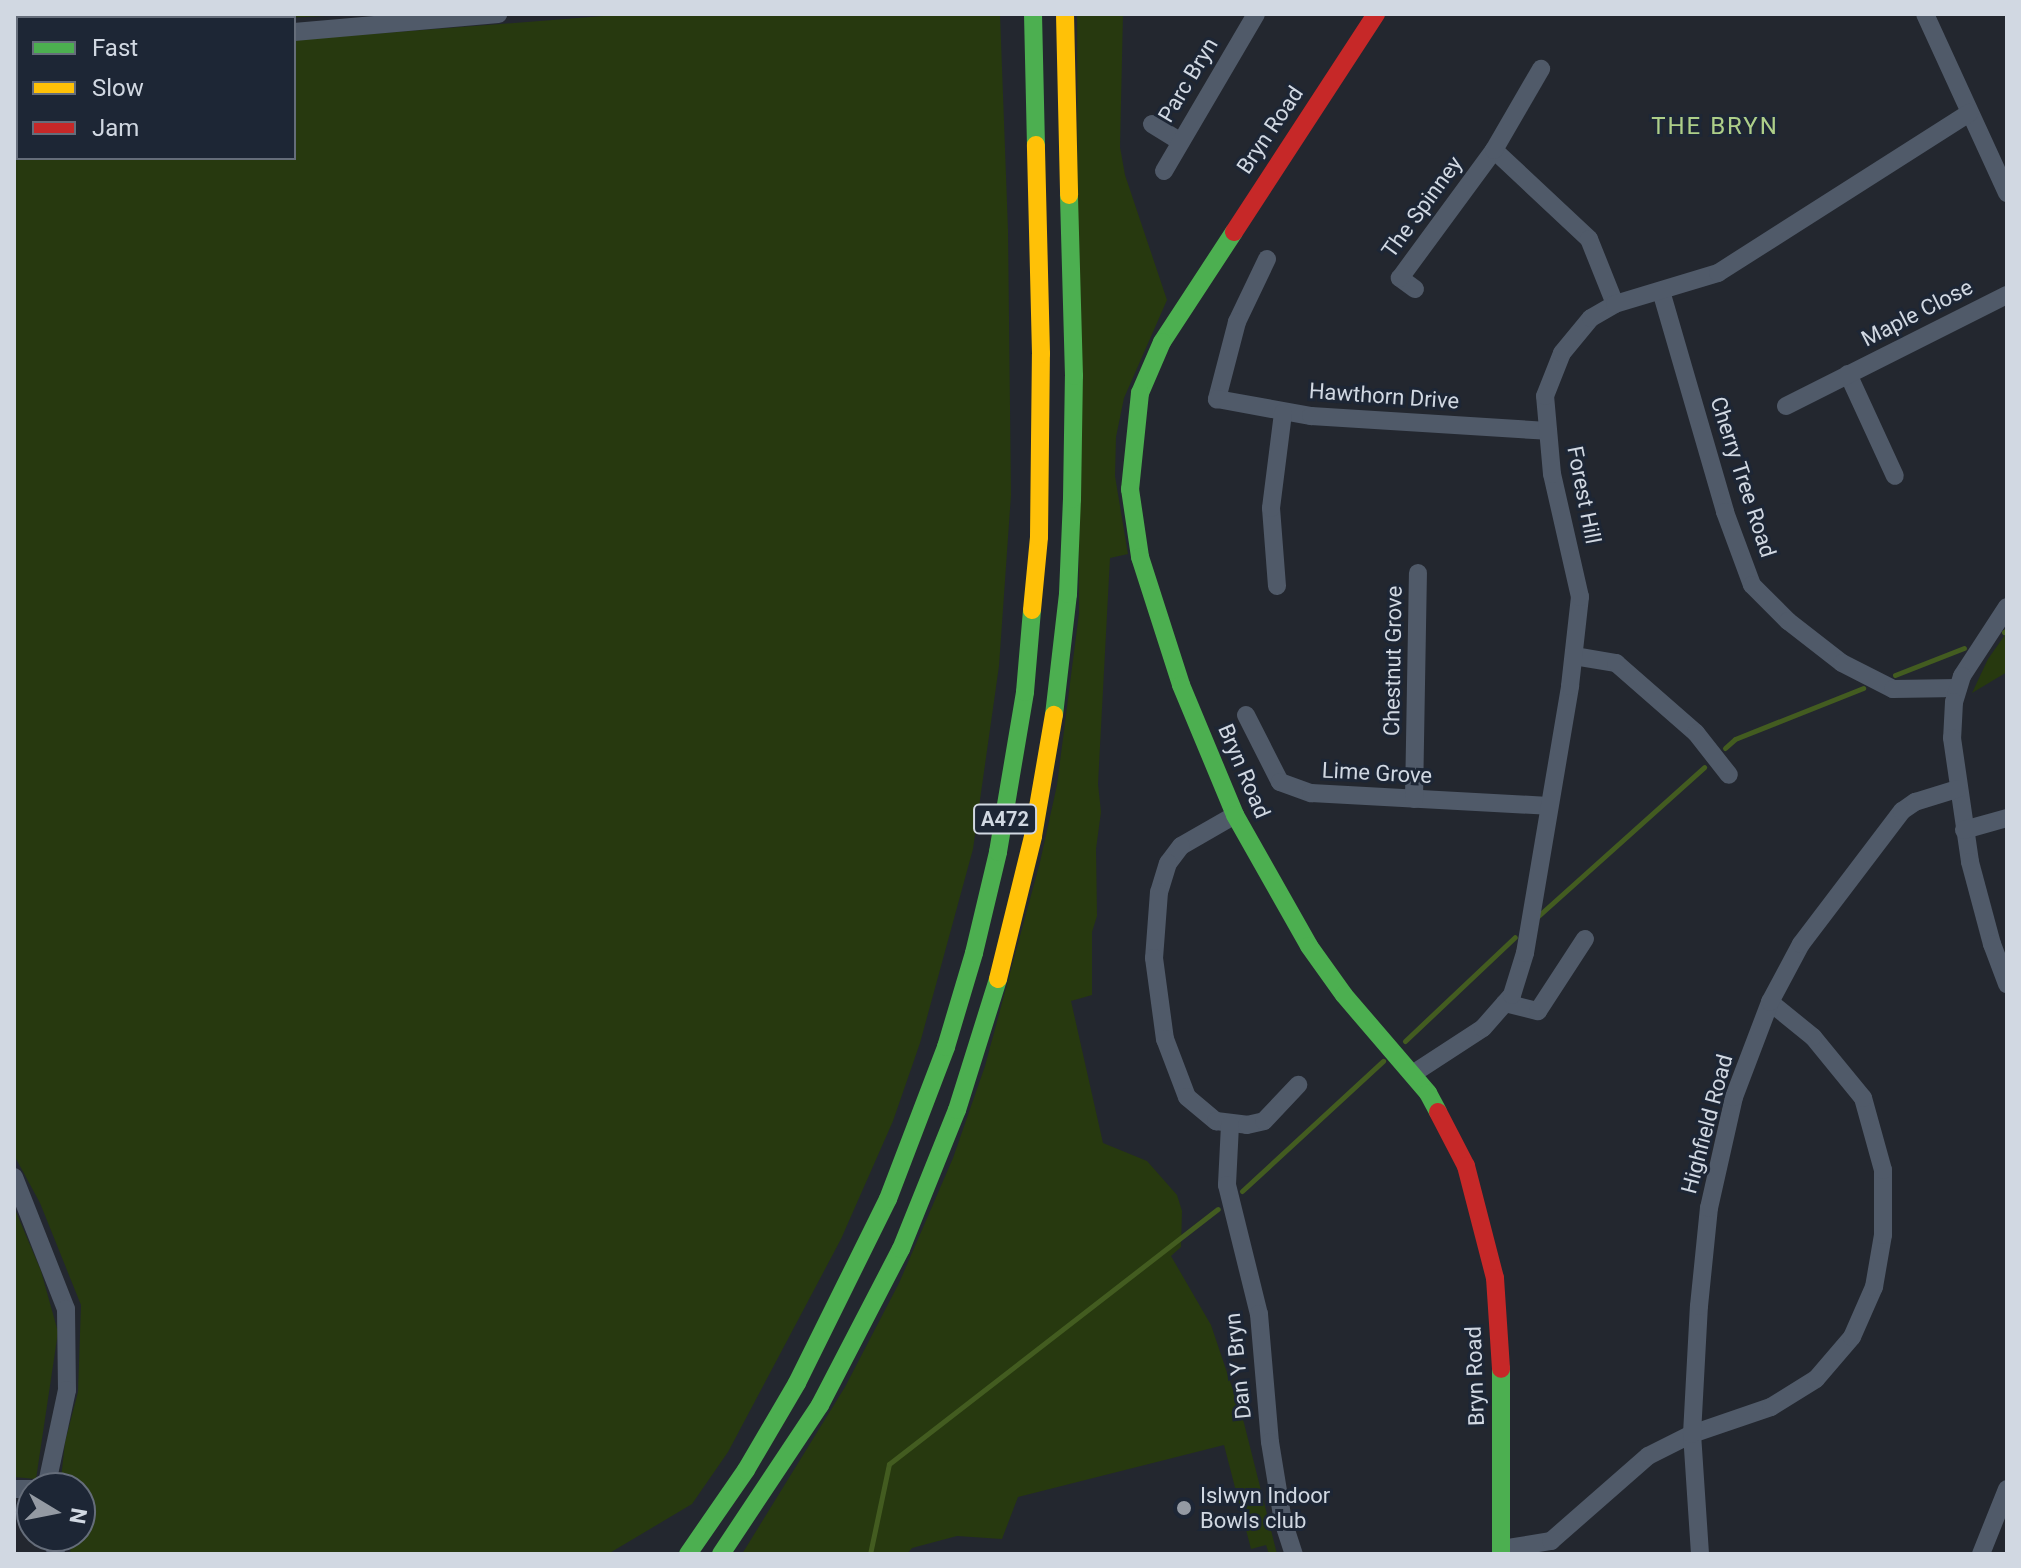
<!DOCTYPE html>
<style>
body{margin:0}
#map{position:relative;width:2021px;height:1568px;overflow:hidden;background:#23272f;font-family:Roboto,sans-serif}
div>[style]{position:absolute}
.green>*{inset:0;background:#27390f}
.stream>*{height:5px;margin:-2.5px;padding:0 2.5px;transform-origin:2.5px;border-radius:2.5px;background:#435c20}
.street>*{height:18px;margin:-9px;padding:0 9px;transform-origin:9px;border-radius:9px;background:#505a69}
.fast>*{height:18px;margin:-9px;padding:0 9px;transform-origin:9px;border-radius:9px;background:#4caf50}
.slow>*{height:18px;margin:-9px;padding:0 9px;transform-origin:9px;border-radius:9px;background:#ffc107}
.jam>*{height:18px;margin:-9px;padding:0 9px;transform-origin:9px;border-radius:9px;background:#c62828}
.dots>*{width:22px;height:22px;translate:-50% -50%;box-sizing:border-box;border:4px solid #1d2635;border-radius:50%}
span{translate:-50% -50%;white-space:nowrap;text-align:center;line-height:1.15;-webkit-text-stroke:6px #1d2635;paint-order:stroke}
.shield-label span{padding:2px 6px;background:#1d2635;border:2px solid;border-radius:6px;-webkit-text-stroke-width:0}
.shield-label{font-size:20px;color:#d1d8e2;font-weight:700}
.street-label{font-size:22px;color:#d1d8e2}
.poi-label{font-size:22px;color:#d1d8e2}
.left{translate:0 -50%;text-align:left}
.neighbourhood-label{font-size:24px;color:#aecf89;letter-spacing:2px}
.frame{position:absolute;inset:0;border:16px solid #d1d8e2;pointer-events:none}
.legend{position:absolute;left:16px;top:16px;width:280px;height:144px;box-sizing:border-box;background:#1d2635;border:2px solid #656d7a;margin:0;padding:10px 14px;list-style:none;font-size:24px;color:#d1d8e2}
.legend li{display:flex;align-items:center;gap:16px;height:40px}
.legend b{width:40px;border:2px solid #656d7a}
.north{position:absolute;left:16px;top:1472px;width:80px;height:80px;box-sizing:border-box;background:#1d2635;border:2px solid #656d7a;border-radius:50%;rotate:100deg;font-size:22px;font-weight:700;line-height:32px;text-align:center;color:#d1d8e2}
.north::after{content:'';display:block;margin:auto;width:28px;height:36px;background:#949aa3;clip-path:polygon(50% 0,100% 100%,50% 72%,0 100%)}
</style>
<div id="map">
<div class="green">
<i style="clip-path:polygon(14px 14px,368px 14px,283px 18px,18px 18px,18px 26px,14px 26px)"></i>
<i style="clip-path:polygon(629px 14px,1000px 14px,1008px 230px,1011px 495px,999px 666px,973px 849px,920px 1043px,893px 1121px,841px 1239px,728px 1452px,692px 1504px,608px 1554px,71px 1554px,67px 1536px,80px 1536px,80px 1488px,60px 1488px,65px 1442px,78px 1392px,81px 1305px,40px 1203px,14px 1155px,14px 57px,18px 58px,18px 158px,294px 158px,294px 40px)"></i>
<i style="clip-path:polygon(1077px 14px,1123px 14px,1120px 147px,1125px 175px,1167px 300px,1124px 398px,1116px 437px,1115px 476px,1128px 554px,1110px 558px,1098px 784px,1101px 812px,1096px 849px,1097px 916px,1092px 932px,1092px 995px,1071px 1001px,1103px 1143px,1147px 1161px,1177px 1195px,1182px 1211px,1181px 1247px,1171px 1256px,1211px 1325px,1244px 1423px,1277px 1554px,1269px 1554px,1266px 1545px,1251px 1549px,1224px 1445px,1018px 1497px,1002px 1539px,957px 1536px,912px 1548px,907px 1554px,742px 1554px,845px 1387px,899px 1283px,953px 1158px,985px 1066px,1040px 862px,1057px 785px,1079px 613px)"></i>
<i style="clip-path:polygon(2007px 632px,2007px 672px,1972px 693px,1988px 659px)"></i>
<i style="clip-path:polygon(14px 1207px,41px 1271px,58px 1332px,36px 1479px,14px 1477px)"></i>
</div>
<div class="stream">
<i style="left:2004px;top:632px;width:4px;rotate:-34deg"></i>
<i style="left:1895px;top:675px;width:74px;rotate:-21.4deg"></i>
<i style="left:1725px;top:748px;width:13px;rotate:-42deg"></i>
<i style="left:1735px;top:739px;width:138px;rotate:-21.7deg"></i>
<i style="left:1536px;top:918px;width:226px;rotate:-41.9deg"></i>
<i style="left:1405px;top:1041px;width:151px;rotate:-43.4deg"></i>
<i style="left:1242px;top:1191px;width:192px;rotate:-42.7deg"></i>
<i style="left:870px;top:1554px;width:92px;rotate:-78.1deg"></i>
<i style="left:889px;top:1464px;width:416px;rotate:-37.8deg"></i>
</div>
<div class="street">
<i style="left:1925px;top:14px;width:197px;rotate:65.4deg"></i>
<i style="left:294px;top:32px;width:205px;rotate:-5deg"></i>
<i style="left:14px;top:41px;width:4px"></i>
<i style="left:1152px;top:124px;width:32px;rotate:32deg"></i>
<i style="left:1494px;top:150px;width:130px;rotate:43.1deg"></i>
<i style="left:1589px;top:239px;width:70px;rotate:68.2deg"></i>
<i style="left:1164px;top:171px;width:182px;rotate:-59.6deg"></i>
<i style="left:1267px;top:259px;width:70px;rotate:115.5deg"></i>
<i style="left:1237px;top:322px;width:80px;rotate:104.6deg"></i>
<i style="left:1217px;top:399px;width:96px;rotate:10.3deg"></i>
<i style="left:1311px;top:416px;width:237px;rotate:3.6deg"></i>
<i style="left:1415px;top:289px;width:19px;rotate:-144deg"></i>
<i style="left:1400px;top:278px;width:159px;rotate:-53.7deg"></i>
<i style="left:1494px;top:150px;width:94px;rotate:-59.9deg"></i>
<i style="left:1661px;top:291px;width:230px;rotate:73.8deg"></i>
<i style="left:1725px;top:512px;width:78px;rotate:69.7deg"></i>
<i style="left:1752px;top:585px;width:51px;rotate:45deg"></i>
<i style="left:1788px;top:621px;width:68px;rotate:37.9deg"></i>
<i style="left:1842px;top:663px;width:57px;rotate:27deg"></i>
<i style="left:1893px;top:689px;width:65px;rotate:-0.9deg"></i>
<i style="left:1848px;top:374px;width:112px;rotate:65.3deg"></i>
<i style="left:1786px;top:406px;width:247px;rotate:-26.7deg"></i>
<i style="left:1277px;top:586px;width:78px;rotate:-94.4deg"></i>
<i style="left:1271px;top:508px;width:96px;rotate:-82.8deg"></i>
<i style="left:2007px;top:607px;width:82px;rotate:123.1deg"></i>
<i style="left:1962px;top:676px;width:27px;rotate:107deg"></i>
<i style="left:1954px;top:702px;width:36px;rotate:93deg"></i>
<i style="left:1952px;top:738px;width:125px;rotate:81.7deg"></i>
<i style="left:1970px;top:862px;width:85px;rotate:75deg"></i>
<i style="left:1992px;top:944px;width:43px;rotate:69.4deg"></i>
<i style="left:1574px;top:656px;width:43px;rotate:9.5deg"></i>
<i style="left:1616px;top:663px;width:106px;rotate:41.2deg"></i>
<i style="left:1696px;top:733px;width:53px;rotate:51.8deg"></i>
<i style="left:1246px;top:715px;width:75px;rotate:63.1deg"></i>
<i style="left:1280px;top:782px;width:33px;rotate:20deg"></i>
<i style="left:1311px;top:793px;width:238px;rotate:3.1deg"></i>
<i style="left:1414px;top:799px;width:226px;rotate:-89deg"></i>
<i style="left:1235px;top:815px;width:62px;rotate:150.1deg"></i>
<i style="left:1181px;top:846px;width:21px;rotate:127deg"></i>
<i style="left:1168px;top:863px;width:30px;rotate:107deg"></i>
<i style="left:1159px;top:892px;width:66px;rotate:94.3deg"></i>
<i style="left:1154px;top:958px;width:82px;rotate:82.3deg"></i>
<i style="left:1165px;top:1039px;width:62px;rotate:69.2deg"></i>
<i style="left:1187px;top:1097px;width:38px;rotate:40deg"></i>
<i style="left:1216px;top:1121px;width:31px;rotate:7deg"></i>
<i style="left:1247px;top:1125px;width:17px;rotate:-13deg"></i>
<i style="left:1264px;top:1121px;width:50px;rotate:-46.6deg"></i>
<i style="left:1964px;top:830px;width:45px;rotate:-15.6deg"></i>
<i style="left:1505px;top:1003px;width:34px;rotate:14deg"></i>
<i style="left:1538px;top:1011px;width:86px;rotate:-56.9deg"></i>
<i style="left:1414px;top:1073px;width:82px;rotate:-33.1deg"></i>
<i style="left:1483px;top:1028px;width:44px;rotate:-48.7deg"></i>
<i style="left:1512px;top:995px;width:44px;rotate:-72.8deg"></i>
<i style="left:1525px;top:953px;width:271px;rotate:-80.4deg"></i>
<i style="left:1570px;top:686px;width:90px;rotate:-83.6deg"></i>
<i style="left:1580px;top:597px;width:126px;rotate:-102.8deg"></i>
<i style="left:1552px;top:474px;width:78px;rotate:-95.1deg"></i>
<i style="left:1545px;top:396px;width:46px;rotate:-68.4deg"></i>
<i style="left:1562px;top:353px;width:45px;rotate:-50.4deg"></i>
<i style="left:1591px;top:318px;width:28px;rotate:-30deg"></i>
<i style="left:1615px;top:304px;width:108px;rotate:-16.8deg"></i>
<i style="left:1718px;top:273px;width:298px;rotate:-32.5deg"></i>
<i style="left:1230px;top:1125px;width:60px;rotate:92.9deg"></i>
<i style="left:1227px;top:1185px;width:133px;rotate:76.1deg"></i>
<i style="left:1259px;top:1314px;width:128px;rotate:85.1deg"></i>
<i style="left:1270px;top:1442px;width:80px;rotate:80.7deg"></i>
<i style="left:1283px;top:1521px;width:35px;rotate:72deg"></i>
<i style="left:14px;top:1177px;width:142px;rotate:68.5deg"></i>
<i style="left:66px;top:1309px;width:81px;rotate:89.3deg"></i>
<i style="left:67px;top:1390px;width:100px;rotate:102.1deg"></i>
<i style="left:14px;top:1489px;width:18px"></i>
<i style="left:52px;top:1536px;width:18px;rotate:77deg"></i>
<i style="left:1502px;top:1549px;width:50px;rotate:-9.3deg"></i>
<i style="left:1551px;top:1541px;width:129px;rotate:-41.2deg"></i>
<i style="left:1648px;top:1456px;width:49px;rotate:-26.6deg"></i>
<i style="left:1692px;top:1434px;width:83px;rotate:-18.9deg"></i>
<i style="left:1771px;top:1407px;width:53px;rotate:-31.9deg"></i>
<i style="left:1816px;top:1379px;width:55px;rotate:-49.4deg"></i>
<i style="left:1852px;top:1337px;width:55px;rotate:-66.3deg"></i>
<i style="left:1874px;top:1287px;width:53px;rotate:-80.2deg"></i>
<i style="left:1883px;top:1235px;width:65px;rotate:-90deg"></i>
<i style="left:1883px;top:1170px;width:75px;rotate:-105.5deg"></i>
<i style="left:1863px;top:1098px;width:79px;rotate:-129.3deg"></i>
<i style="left:1813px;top:1037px;width:55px;rotate:-140.9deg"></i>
<i style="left:1700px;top:1554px;width:120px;rotate:-93.8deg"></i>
<i style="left:1692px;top:1434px;width:128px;rotate:-86.9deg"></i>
<i style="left:1699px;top:1306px;width:99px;rotate:-84.2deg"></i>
<i style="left:1709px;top:1208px;width:114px;rotate:-77.3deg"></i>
<i style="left:1734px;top:1097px;width:102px;rotate:-69.2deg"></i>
<i style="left:1770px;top:1002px;width:66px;rotate:-61.9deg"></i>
<i style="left:1801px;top:944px;width:167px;rotate:-52.8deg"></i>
<i style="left:1902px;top:811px;width:16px;rotate:-35deg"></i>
<i style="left:1915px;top:802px;width:44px;rotate:-17.2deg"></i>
<i style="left:1981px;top:1554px;width:70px;rotate:-68.2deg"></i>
</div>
<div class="fast">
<i style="left:1033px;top:14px;width:131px;rotate:88.7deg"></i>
<i style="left:1234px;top:232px;width:131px;rotate:123.2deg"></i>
<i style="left:1162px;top:342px;width:56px;rotate:113.3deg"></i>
<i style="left:1140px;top:393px;width:97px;rotate:95.9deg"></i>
<i style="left:1130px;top:489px;width:69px;rotate:81.6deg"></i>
<i style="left:1140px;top:557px;width:134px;rotate:72.2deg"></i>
<i style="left:1181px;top:685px;width:141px;rotate:67.4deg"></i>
<i style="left:1235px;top:815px;width:150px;rotate:60.5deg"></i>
<i style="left:1309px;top:946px;width:60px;rotate:54.5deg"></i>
<i style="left:1344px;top:995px;width:129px;rotate:49.4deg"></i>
<i style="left:1428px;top:1093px;width:21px;rotate:62deg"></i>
<i style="left:1054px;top:715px;width:122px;rotate:-83.4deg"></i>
<i style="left:1068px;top:594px;width:95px;rotate:-87.6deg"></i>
<i style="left:1072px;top:499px;width:123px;rotate:-89.1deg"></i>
<i style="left:1074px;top:376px;width:181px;rotate:-91.6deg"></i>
<i style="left:1501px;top:1369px;width:185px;rotate:90deg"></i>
<i style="left:688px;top:1554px;width:102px;rotate:-55.4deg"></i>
<i style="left:746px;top:1470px;width:101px;rotate:-59.6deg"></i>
<i style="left:797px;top:1383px;width:205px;rotate:-63.7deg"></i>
<i style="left:888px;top:1199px;width:163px;rotate:-69.1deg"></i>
<i style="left:946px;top:1047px;width:98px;rotate:-73.4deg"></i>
<i style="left:974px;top:953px;width:104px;rotate:-76.6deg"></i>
<i style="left:998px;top:852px;width:162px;rotate:-80.4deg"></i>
<i style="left:1025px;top:692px;width:82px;rotate:-85.1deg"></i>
<i style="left:721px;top:1554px;width:179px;rotate:-56.4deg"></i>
<i style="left:820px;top:1405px;width:176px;rotate:-62.6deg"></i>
<i style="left:901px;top:1249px;width:150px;rotate:-68.1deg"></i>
<i style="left:957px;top:1110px;width:137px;rotate:-72.6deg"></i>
</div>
<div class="slow">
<i style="left:1065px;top:14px;width:181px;rotate:88.7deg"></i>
<i style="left:1032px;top:610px;width:73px;rotate:-84.5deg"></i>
<i style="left:1039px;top:537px;width:183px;rotate:-89.4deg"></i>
<i style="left:1041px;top:354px;width:209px;rotate:-91.4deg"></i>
<i style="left:998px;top:979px;width:147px;rotate:-76.2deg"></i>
<i style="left:1033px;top:836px;width:123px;rotate:-80.2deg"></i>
</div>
<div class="jam">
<i style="left:1234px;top:232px;width:260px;rotate:-56.9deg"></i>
<i style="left:1438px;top:1112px;width:61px;rotate:62.6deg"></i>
<i style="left:1466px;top:1166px;width:116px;rotate:75.5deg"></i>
<i style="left:1495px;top:1278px;width:91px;rotate:86.2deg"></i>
</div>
<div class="dots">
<i style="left:1184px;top:1508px;background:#949aa3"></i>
</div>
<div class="shield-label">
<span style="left:1005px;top:819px">A472</span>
</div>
<div class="street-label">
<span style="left:1188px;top:80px;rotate:-59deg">Parc Bryn</span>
<span style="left:1270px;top:130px;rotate:-56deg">Bryn Road</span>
<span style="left:1422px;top:207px;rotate:-54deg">The Spinney</span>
<span style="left:1917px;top:313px;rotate:-27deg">Maple Close</span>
<span style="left:1384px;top:396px;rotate:4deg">Hawthorn Drive</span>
<span style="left:1743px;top:477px;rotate:72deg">Cherry Tree Road</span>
<span style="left:1584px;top:495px;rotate:79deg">Forest Hill</span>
<span style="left:1393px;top:661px;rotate:-89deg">Chestnut Grove</span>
<span style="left:1244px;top:771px;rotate:67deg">Bryn Road</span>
<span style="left:1377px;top:773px;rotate:3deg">Lime Grove</span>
<span style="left:1707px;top:1124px;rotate:-75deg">Highfield Road</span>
<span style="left:1238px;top:1366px;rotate:-96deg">Dan Y Bryn</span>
<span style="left:1475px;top:1376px;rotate:-92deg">Bryn Road</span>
</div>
<div class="poi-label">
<span class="left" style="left:1200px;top:1508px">Islwyn Indoor<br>Bowls club</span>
</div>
<div class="neighbourhood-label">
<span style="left:1715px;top:127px">THE BRYN</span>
</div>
<div class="frame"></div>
<ul class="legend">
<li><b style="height:10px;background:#4caf50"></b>Fast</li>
<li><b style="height:10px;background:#ffc107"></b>Slow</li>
<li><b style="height:10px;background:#c62828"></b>Jam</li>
</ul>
<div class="north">N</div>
</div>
